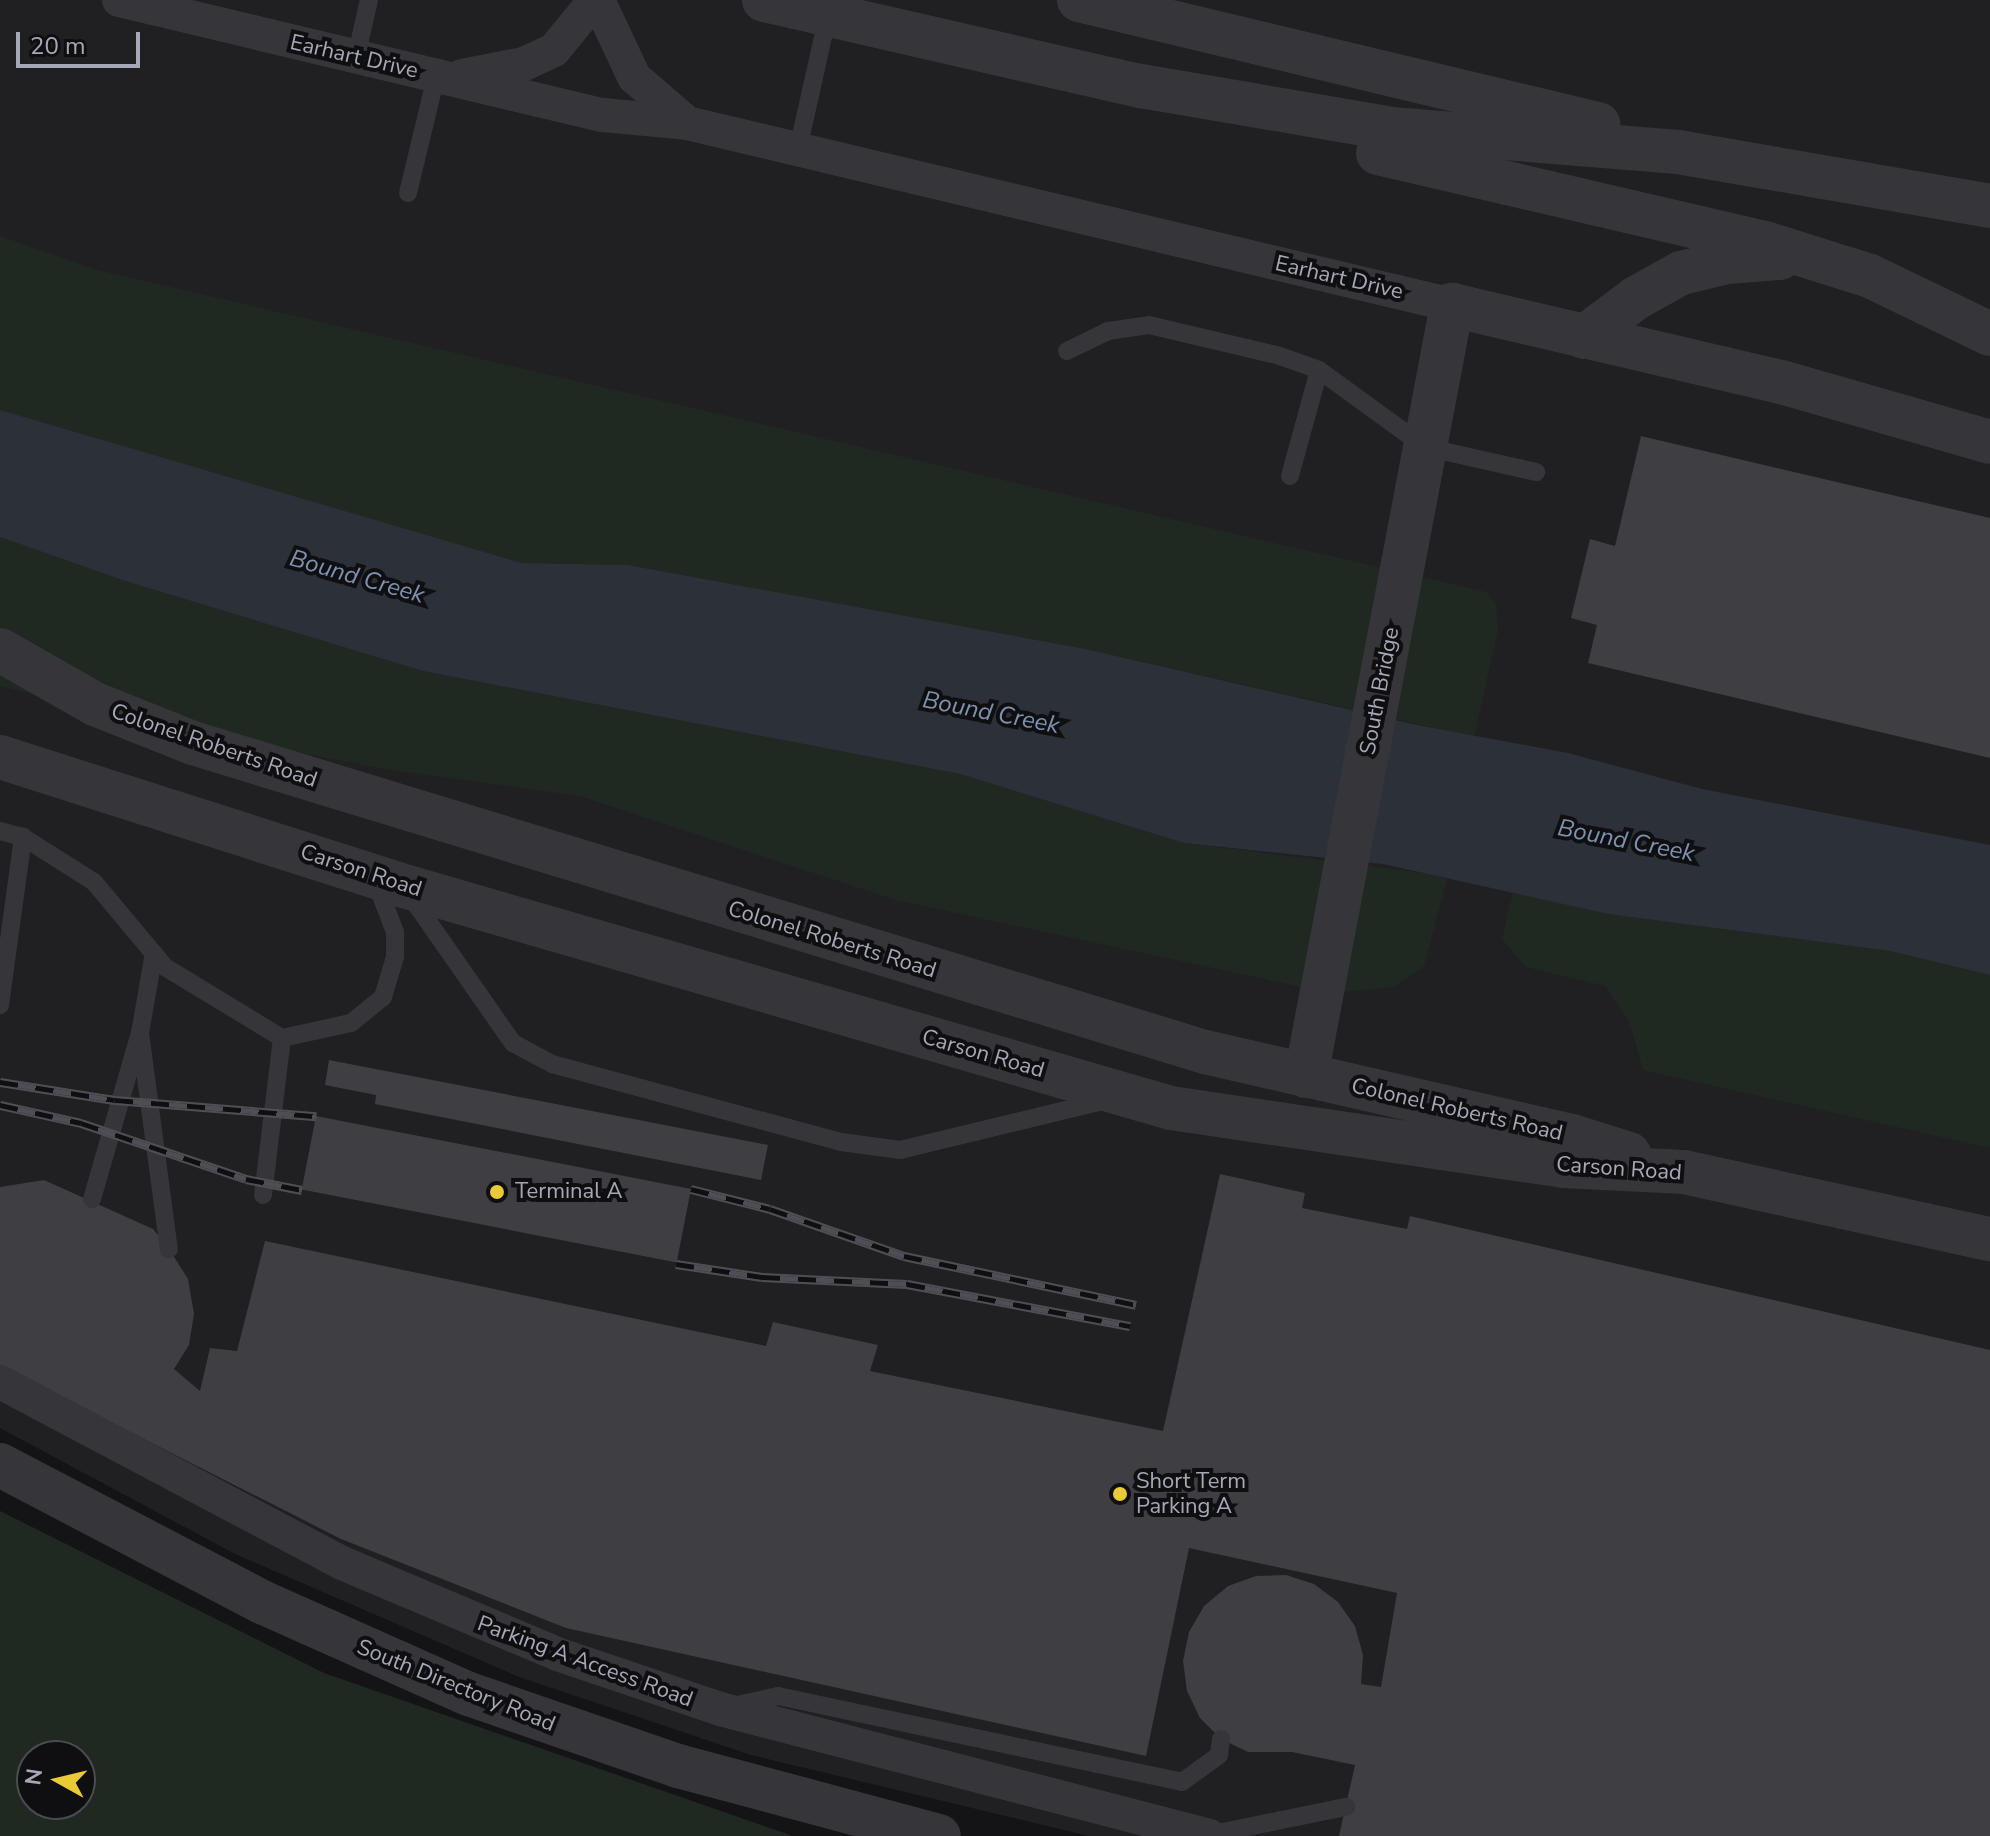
<!DOCTYPE html>
<style>
body{margin:0}
#map{position:relative;width:1990px;height:1836px;overflow:hidden;background:#141416;font-family:"Nunito Sans",sans-serif}
div>[style]{position:absolute}
.built>*{inset:0;background:#202023}
.green>*{inset:0;background:#202822}
.water>*{inset:0;background:#2b3039}
.building>*{inset:0;background:#3e3e43;transform-origin:0 0}
.service>*{height:18px;margin:-9px;padding:0 9px;transform-origin:9px;border-radius:9px;background:#35353a}
.minor>*{height:34px;margin:-17px;padding:0 17px;transform-origin:17px;border-radius:17px;background:#35353a}
.tertiary>*{height:44px;margin:-22px;padding:0 22px;transform-origin:22px;border-radius:22px;background:#35353a}
.rail>*{height:9px;margin-top:-4.5px;transform-origin:0;background:repeating-linear-gradient(90deg,#0f0f11 0 18px,#4e4f55 0 36px);box-sizing:border-box;border-block:2px solid #4e4f55}
.dots>*{width:22px;height:22px;translate:-50% -50%;box-sizing:border-box;border:4px solid #0f0f11;border-radius:50%}
span{translate:-50% -50%;white-space:nowrap;text-align:center;line-height:1.15;-webkit-text-stroke:8px #0f0f11;paint-order:stroke}
.street-label{font-size:22px;color:#a6a8b5}
.poi-label{font-size:22px;color:#a6a8b5}
.left{translate:0 -50%;text-align:left}
.water-label{font-size:24px;color:#7e91af;font-style:italic}
.north{position:absolute;left:16px;top:1740px;width:80px;height:80px;box-sizing:border-box;background:#0f0f11;border:2px solid #4b4c53;border-radius:50%;rotate:278deg;font-size:22px;font-weight:700;line-height:32px;text-align:center;color:#a6a8b5}
.north::after{content:'';display:block;margin:auto;width:28px;height:36px;background:#eacb37;clip-path:polygon(50% 0,100% 100%,50% 72%,0 100%)}
.scale{position:absolute;left:16px;top:32px;width:124px;height:36px;box-sizing:border-box;border:4px solid #a6a8b5;border-top:0;padding-left:10px;font-size:24px;line-height:28px;white-space:nowrap;color:#a6a8b5;-webkit-text-stroke:6px #0f0f11;paint-order:stroke}
</style>
<div id="map">
<div class="built">
<i style="clip-path:polygon(0 0,1990px 0,1990px 1836px,1089px 1836px,751px 1755px,519px 1677px,235px 1554px,0 1428px)"></i>
</div>
<div class="green">
<i style="clip-path:polygon(0 236px,97px 270px,1486px 592px,1496px 603px,1498px 630px,1474px 737px,1086px 649px,628px 565px,522px 563px,48px 428px,0 410px)"></i>
<i style="clip-path:polygon(0 537px,125px 581px,423px 671px,960px 774px,1184px 843px,1448px 876px,1424px 966px,1394px 987px,1330px 993px,896px 900px,580px 796px,391px 770px,159px 726px,0 686px)"></i>
<i style="clip-path:polygon(1513px 892px,1609px 914px,1890px 951px,1990px 975px,1990px 1148px,1643px 1070px,1629px 1021px,1605px 986px,1526px 967px,1502px 939px)"></i>
<i style="clip-path:polygon(evenodd,0 1511px,324px 1673px,793px 1836px,0 1836px,0 1511px,32px 1756px,80px 1756px,80px 1804px,32px 1804px,32px 1756px)"></i>
</div>
<div class="water">
<i style="clip-path:polygon(0 410px,522px 563px,628px 565px,1086px 649px,1417px 725px,1568px 753px,1702px 789px,1990px 845px,1990px 975px,1890px 951px,1608px 914px,1383px 864px,1184px 843px,960px 774px,423px 671px,125px 581px,0 537px)"></i>
</div>
<div class="building">
<i style="clip-path:polygon(1641px 436px,1990px 518px,1990px 758px,1588px 663px,1597px 625px,1571px 618px,1590px 539px,1615px 546px)"></i>
<i style="clip-path:polygon(329px 1060px,768px 1145px,761px 1180px,375px 1104px,376px 1095px,325px 1085px)"></i>
<i style="left:316px;top:1116px;width:382px;height:75px;rotate:11deg"></i>
<i style="clip-path:polygon(1220px 1174px,1305px 1193px,1302px 1208px,1407px 1229px,1410px 1216px,1990px 1350px,1990px 1836px,1339px 1836px,1355px 1765px,1292px 1752px,1248px 1752px,1221px 1739px,1200px 1718px,1187px 1691px,1183px 1661px,1189px 1632px,1204px 1606px,1228px 1586px,1256px 1576px,1286px 1575px,1314px 1584px,1338px 1602px,1355px 1626px,1363px 1655px,1361px 1684px,1381px 1687px,1397px 1593px,1189px 1548px,1146px 1756px,566px 1628px,341px 1539px,0 1366px,0 1187px,44px 1180px,153px 1229px,169px 1249px,188px 1279px,194px 1314px,189px 1345px,174px 1369px,200px 1391px,210px 1348px,237px 1351px,265px 1241px,766px 1346px,773px 1322px,878px 1345px,870px 1371px,1163px 1431px)"></i>
</div>
<div class="service">
<i style="left:356px;top:57px;width:58px;rotate:-77.2deg"></i>
<i style="left:798px;top:149px;width:137px;rotate:-77.4deg"></i>
<i style="left:408px;top:193px;width:120px;rotate:-76.5deg"></i>
<i style="left:1067px;top:351px;width:46px;rotate:-26deg"></i>
<i style="left:1108px;top:331px;width:41px;rotate:-8.3deg"></i>
<i style="left:1149px;top:325px;width:135px;rotate:13.3deg"></i>
<i style="left:1280px;top:356px;width:41px;rotate:19.7deg"></i>
<i style="left:1319px;top:370px;width:131px;rotate:36deg"></i>
<i style="left:1425px;top:447px;width:114px;rotate:12.7deg"></i>
<i style="left:1290px;top:476px;width:110px;rotate:-74.7deg"></i>
<i style="left:0;top:831px;width:24px;rotate:15deg"></i>
<i style="left:23px;top:837px;width:84px;rotate:32.4deg"></i>
<i style="left:94px;top:882px;width:111px;rotate:50.1deg"></i>
<i style="left:165px;top:967px;width:137px;rotate:31.3deg"></i>
<i style="left:282px;top:1038px;width:71px;rotate:-12.3deg"></i>
<i style="left:351px;top:1023px;width:41px;rotate:-39.1deg"></i>
<i style="left:383px;top:997px;width:42px;rotate:-73.3deg"></i>
<i style="left:395px;top:957px;width:25px;rotate:-90deg"></i>
<i style="left:395px;top:932px;width:56px;rotate:-111deg"></i>
<i style="left:411px;top:897px;width:178px;rotate:55.1deg"></i>
<i style="left:513px;top:1043px;width:44px;rotate:28.3deg"></i>
<i style="left:552px;top:1064px;width:299px;rotate:15.1deg"></i>
<i style="left:841px;top:1142px;width:60px;rotate:7.7deg"></i>
<i style="left:900px;top:1150px;width:213px;rotate:-13.6deg"></i>
<i style="left:0;top:1005px;width:170px;rotate:-82.2deg"></i>
<i style="left:140px;top:1033px;width:81px;rotate:-80.1deg"></i>
<i style="left:263px;top:1195px;width:158px;rotate:-83.1deg"></i>
<i style="left:92px;top:1199px;width:173px;rotate:-73.9deg"></i>
<i style="left:140px;top:1033px;width:218px;rotate:82.4deg"></i>
<i style="left:733px;top:1706px;width:46px;rotate:-12.5deg"></i>
<i style="left:778px;top:1696px;width:413px;rotate:12deg"></i>
<i style="left:1182px;top:1782px;width:46px;rotate:-36.1deg"></i>
<i style="left:1219px;top:1755px;width:16px;rotate:-83deg"></i>
<i style="left:1208px;top:1835px;width:141px;rotate:-11.5deg"></i>
</div>
<div class="minor">
<i style="left:119px;top:0;width:497px;rotate:13.4deg"></i>
<i style="left:603px;top:115px;width:84px;rotate:5.4deg"></i>
<i style="left:687px;top:123px;width:786px;rotate:13.38deg"></i>
<i style="left:598px;top:0;width:85px;rotate:64.9deg"></i>
<i style="left:634px;top:77px;width:70px;rotate:41deg"></i>
<i style="left:462px;top:76px;width:63px;rotate:-11deg"></i>
<i style="left:524px;top:64px;width:33px;rotate:-25deg"></i>
<i style="left:554px;top:50px;width:65px;rotate:-50.6deg"></i>
<i style="left:0;top:1382px;width:387px;rotate:27.9deg"></i>
<i style="left:342px;top:1563px;width:233px;rotate:22.9deg"></i>
<i style="left:557px;top:1654px;width:172px;rotate:18.6deg"></i>
<i style="left:720px;top:1709px;width:506px;rotate:14.53deg"></i>
</div>
<div class="tertiary">
<i style="left:764px;top:0;width:387px;rotate:12.9deg"></i>
<i style="left:1141px;top:86px;width:255px;rotate:9.7deg"></i>
<i style="left:1392px;top:129px;width:287px;rotate:4.6deg"></i>
<i style="left:1678px;top:152px;width:317px;rotate:9.8deg"></i>
<i style="left:1079px;top:0;width:534px;rotate:13.44deg"></i>
<i style="left:1378px;top:153px;width:400px;rotate:13.1deg"></i>
<i style="left:1768px;top:244px;width:107px;rotate:17.4deg"></i>
<i style="left:1870px;top:276px;width:133px;rotate:25.8deg"></i>
<i style="left:1584px;top:337px;width:65px;rotate:-36.9deg"></i>
<i style="left:1636px;top:298px;width:51px;rotate:-29.1deg"></i>
<i style="left:1681px;top:273px;width:47px;rotate:-13.4deg"></i>
<i style="left:1727px;top:262px;width:53px;rotate:-4.3deg"></i>
<i style="left:0;top:650px;width:109px;rotate:29.6deg"></i>
<i style="left:95px;top:704px;width:105px;rotate:21.7deg"></i>
<i style="left:193px;top:743px;width:1058px;rotate:16.98deg"></i>
<i style="left:1205px;top:1052px;width:376px;rotate:12.9deg"></i>
<i style="left:1572px;top:1136px;width:60px;rotate:17.5deg"></i>
<i style="left:0;top:757px;width:417px;rotate:17.7deg"></i>
<i style="left:397px;top:884px;width:806px;rotate:16.14deg"></i>
<i style="left:1171px;top:1108px;width:396px;rotate:8.4deg"></i>
<i style="left:1563px;top:1166px;width:121px;rotate:2.8deg"></i>
<i style="left:1684px;top:1172px;width:313px;rotate:12.4deg"></i>
<i style="left:1306px;top:1076px;width:785px;rotate:-79.28deg"></i>
<i style="left:1452px;top:305px;width:338px;rotate:13.2deg"></i>
<i style="left:1781px;top:382px;width:217px;rotate:16deg"></i>
<i style="left:0;top:1465px;width:296px;rotate:27.6deg"></i>
<i style="left:262px;top:1602px;width:227px;rotate:24deg"></i>
<i style="left:469px;top:1694px;width:221px;rotate:19deg"></i>
<i style="left:678px;top:1766px;width:270px;rotate:15deg"></i>
</div>
<div class="rail">
<i style="left:0;top:1082px;width:116px;rotate:8.9deg"></i>
<i style="left:115px;top:1100px;width:202px;rotate:4.6deg"></i>
<i style="left:0;top:1105px;width:83px;rotate:12.5deg"></i>
<i style="left:81px;top:1123px;width:174px;rotate:18.7deg"></i>
<i style="left:246px;top:1179px;width:57px;rotate:11.1deg"></i>
<i style="left:691px;top:1189px;width:81px;rotate:14.2deg"></i>
<i style="left:770px;top:1209px;width:142px;rotate:19.3deg"></i>
<i style="left:904px;top:1256px;width:237px;rotate:11.9deg"></i>
<i style="left:676px;top:1264px;width:87px;rotate:8.6deg"></i>
<i style="left:762px;top:1277px;width:145px;rotate:2.8deg"></i>
<i style="left:907px;top:1284px;width:227px;rotate:10.7deg"></i>
</div>
<div class="dots">
<i style="left:497px;top:1192px;background:#eacb37"></i>
<i style="left:1120px;top:1494px;background:#eacb37"></i>
</div>
<div class="street-label">
<span style="left:354px;top:57px;rotate:13deg">Earhart Drive</span>
<span style="left:1339px;top:278px;rotate:13deg">Earhart Drive</span>
<span style="left:1380px;top:691px;rotate:-79deg">South Bridge</span>
<span style="left:214px;top:746px;rotate:19deg">Colonel Roberts Road</span>
<span style="left:361px;top:871px;rotate:18deg">Carson Road</span>
<span style="left:832px;top:940px;rotate:17deg">Colonel Roberts Road</span>
<span style="left:983px;top:1054px;rotate:16deg">Carson Road</span>
<span style="left:1457px;top:1110px;rotate:13deg">Colonel Roberts Road</span>
<span style="left:1619px;top:1169px;rotate:4deg">Carson Road</span>
<span style="left:585px;top:1662px;rotate:20deg">Parking A Access Road</span>
<span style="left:456px;top:1686px;rotate:22deg">South Directory Road</span>
</div>
<div class="poi-label">
<span class="left" style="left:515px;top:1192px">Terminal A</span>
<span class="left" style="left:1136px;top:1494px">Short Term<br>Parking A</span>
</div>
<div class="water-label">
<span style="left:357px;top:577px;rotate:16deg">Bound Creek</span>
<span style="left:991px;top:713px;rotate:11deg">Bound Creek</span>
<span style="left:1626px;top:841px;rotate:11deg">Bound Creek</span>
</div>
<div class="north">N</div>
<div class="scale">20 m</div>
</div>
